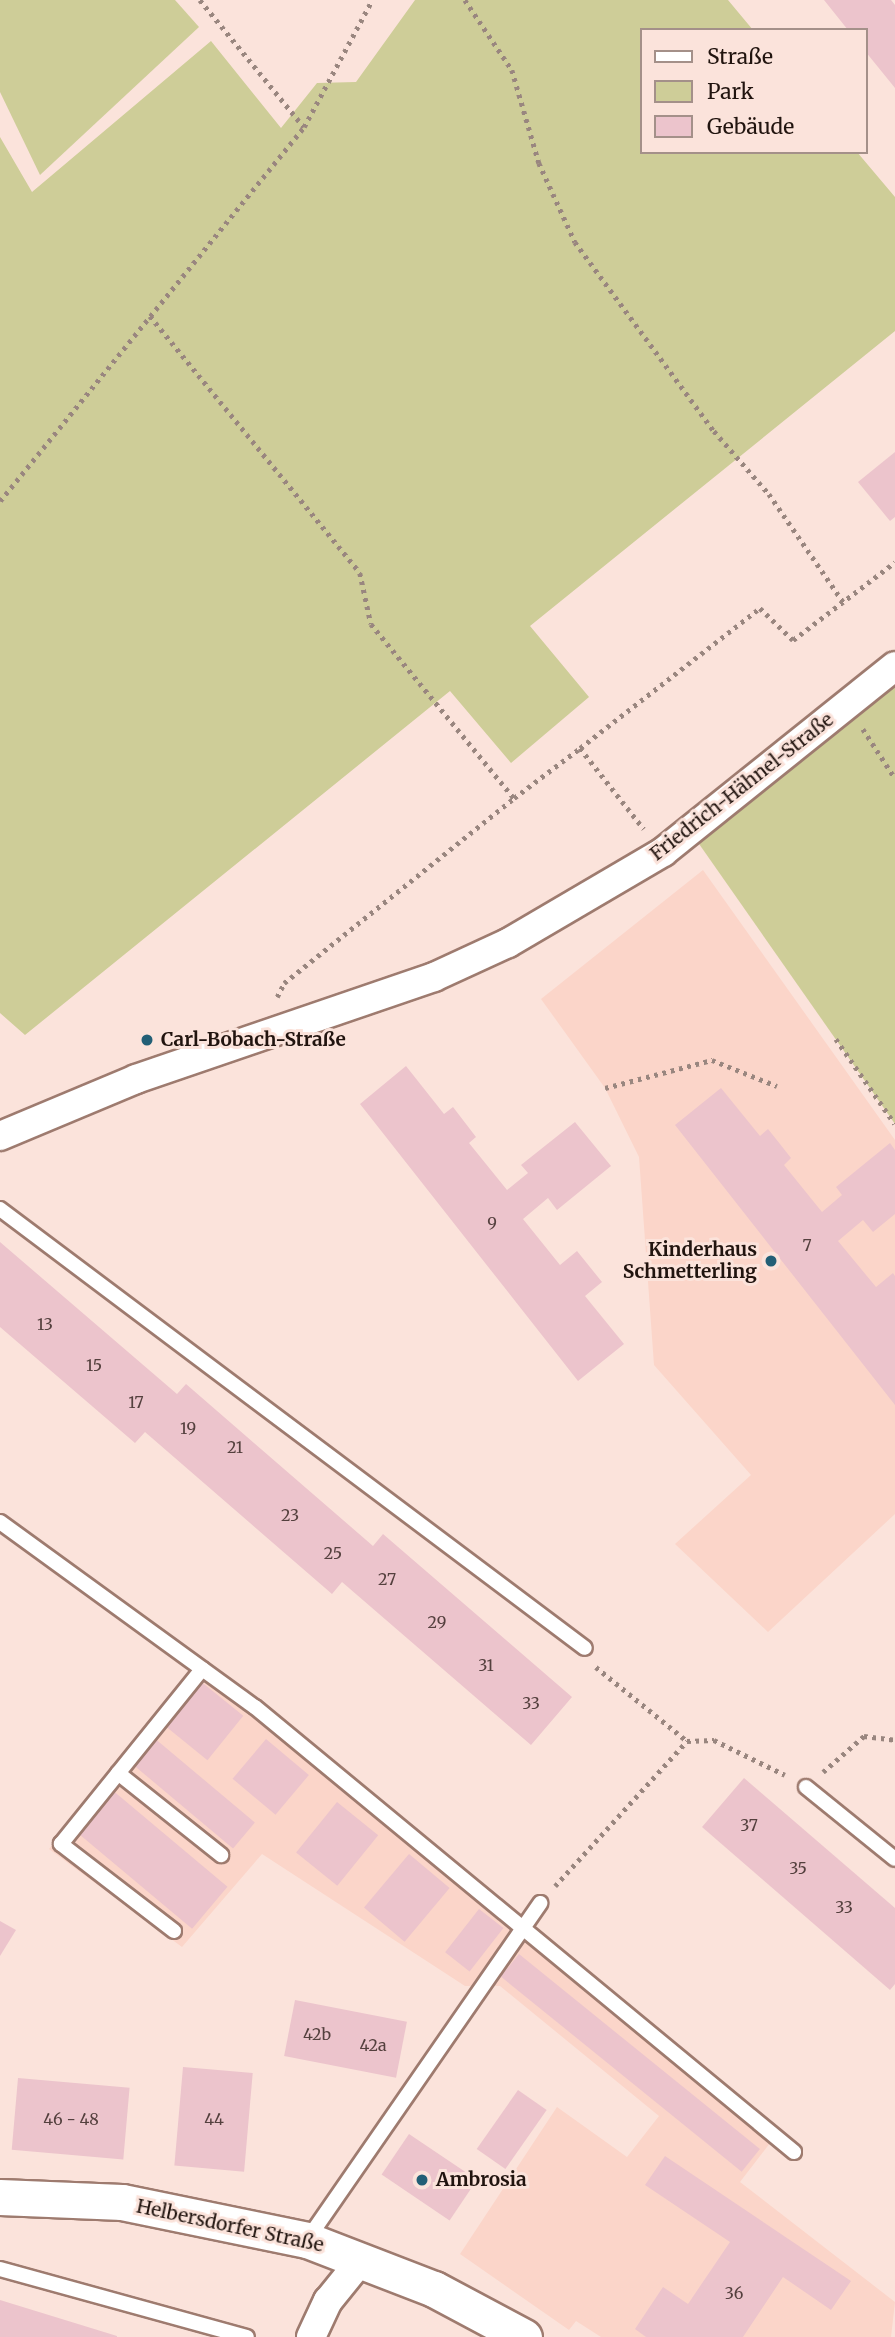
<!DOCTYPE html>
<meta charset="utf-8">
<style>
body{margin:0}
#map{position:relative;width:895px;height:2337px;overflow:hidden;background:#fbe3db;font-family:Merriweather,serif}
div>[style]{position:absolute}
.built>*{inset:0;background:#fbd5c9}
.green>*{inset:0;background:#cecd98}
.building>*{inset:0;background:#ecc4cc;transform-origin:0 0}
.path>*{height:4.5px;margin-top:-2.25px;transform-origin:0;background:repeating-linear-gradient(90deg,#99867f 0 3.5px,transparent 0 8.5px)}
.roads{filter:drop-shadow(2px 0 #9e7b6f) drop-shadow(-2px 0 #9e7b6f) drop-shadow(0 2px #9e7b6f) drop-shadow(0 -2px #9e7b6f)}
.service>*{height:14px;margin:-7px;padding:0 7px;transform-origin:7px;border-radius:7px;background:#fff}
.minor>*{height:28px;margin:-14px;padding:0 14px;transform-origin:14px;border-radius:14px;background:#fff}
.tertiary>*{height:35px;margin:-17.5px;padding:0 17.5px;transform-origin:17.5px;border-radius:17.5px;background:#fff}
.dots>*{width:19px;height:19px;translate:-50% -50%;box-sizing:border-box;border:4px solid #fbe3db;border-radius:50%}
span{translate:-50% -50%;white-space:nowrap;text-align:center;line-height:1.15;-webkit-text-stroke:6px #fbe3db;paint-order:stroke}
.number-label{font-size:16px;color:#54403e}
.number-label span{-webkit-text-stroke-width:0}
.street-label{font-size:19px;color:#21140f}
.poi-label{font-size:19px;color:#21140f;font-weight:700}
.left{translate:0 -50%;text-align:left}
.right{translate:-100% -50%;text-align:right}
.legend{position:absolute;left:640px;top:28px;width:228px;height:126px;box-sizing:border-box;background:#fbe3db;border:2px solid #a49089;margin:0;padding:9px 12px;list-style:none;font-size:21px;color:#21140f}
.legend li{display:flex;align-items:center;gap:14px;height:35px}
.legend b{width:35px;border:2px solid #a49089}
</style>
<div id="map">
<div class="built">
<i style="clip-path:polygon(703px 870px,895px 1140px,895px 1514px,768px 1632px,675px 1544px,751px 1475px,654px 1365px,639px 1157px,605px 1088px,541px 999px)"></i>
<i style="clip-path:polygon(201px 1661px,780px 2130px,740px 2182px,895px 2302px,891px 2337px,601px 2337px,576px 2321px,569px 2330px,460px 2254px,557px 2107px,627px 2157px,659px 2116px,500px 1986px,465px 1986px,262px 1854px,182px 1947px,49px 1849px)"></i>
</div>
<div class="green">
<i style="clip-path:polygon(0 0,175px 0,199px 27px,40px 175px,0 92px)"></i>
<i style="clip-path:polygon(415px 0,728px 0,753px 30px,641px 30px,641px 152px,857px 152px,895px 197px,895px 331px,530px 626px,589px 697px,511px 763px,450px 691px,25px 1035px,0 1013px,0 137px,32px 192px,211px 41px,281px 128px,317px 83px,356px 82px)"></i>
<i style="clip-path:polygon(895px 683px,895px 1124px,690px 831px)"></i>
</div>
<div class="building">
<i style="clip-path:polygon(824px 0,891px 0,895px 5px,895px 88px,865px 51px,865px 30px,848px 30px)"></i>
<i style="clip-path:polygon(895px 452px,895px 517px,890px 521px,858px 482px)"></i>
<i style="clip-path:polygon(406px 1066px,444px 1114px,453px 1107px,476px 1137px,469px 1143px,507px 1190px,528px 1173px,521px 1165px,575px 1122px,611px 1166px,557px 1210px,548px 1198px,523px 1219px,560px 1265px,577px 1251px,602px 1282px,585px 1296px,624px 1344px,578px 1381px,360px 1104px)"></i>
<i style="clip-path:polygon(721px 1088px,760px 1136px,768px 1129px,780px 1144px,791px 1158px,784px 1165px,822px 1212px,842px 1195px,836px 1187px,890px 1143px,895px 1150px,895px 1214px,873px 1232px,863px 1220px,838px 1241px,876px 1287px,893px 1273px,895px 1276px,895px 1405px,675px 1125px)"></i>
<i style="clip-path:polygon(0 1242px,177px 1394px,186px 1384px,373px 1546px,383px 1534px,572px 1697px,531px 1745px,342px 1582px,332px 1594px,145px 1432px,135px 1443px,0 1327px)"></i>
<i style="left:199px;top:1680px;width:57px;height:57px;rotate:39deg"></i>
<i style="left:153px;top:1737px;width:133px;height:34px;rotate:40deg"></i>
<i style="left:266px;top:1739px;width:56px;height:52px;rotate:40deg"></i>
<i style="clip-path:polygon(744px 1778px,895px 1908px,895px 1984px,890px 1990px,702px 1827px)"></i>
<i style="left:111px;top:1789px;width:152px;height:55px;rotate:40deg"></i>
<i style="left:337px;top:1802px;width:53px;height:65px;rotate:39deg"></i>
<i style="left:409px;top:1854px;width:53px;height:70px;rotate:40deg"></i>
<i style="left:479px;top:1909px;width:31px;height:55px;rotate:38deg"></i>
<i style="clip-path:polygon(0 1921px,16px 1930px,0 1956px)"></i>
<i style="left:519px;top:1954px;width:310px;height:29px;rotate:39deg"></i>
<i style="left:295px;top:2000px;width:114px;height:57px;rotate:11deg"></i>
<i style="left:183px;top:2067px;width:70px;height:99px;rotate:5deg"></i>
<i style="left:18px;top:2078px;width:112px;height:72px;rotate:5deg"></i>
<i style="left:518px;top:2090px;width:35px;height:72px;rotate:35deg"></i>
<i style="left:409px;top:2134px;width:82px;height:49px;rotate:34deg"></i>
<i style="clip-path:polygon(665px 2156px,851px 2281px,831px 2310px,783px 2277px,743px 2337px,646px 2337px,635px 2329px,663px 2287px,688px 2304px,730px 2242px,645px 2185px)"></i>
<i style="clip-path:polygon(0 2300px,117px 2336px,117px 2337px,0 2337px)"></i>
</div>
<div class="path">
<i style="left:200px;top:0;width:164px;rotate:50.7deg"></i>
<i style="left:465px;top:0;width:84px;rotate:56.1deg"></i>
<i style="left:512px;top:70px;width:97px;rotate:73.8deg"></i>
<i style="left:539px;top:163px;width:87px;rotate:65.5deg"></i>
<i style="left:575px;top:242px;width:235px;rotate:53.7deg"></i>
<i style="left:714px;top:431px;width:84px;rotate:48.9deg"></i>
<i style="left:769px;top:494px;width:132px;rotate:55.5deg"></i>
<i style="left:150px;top:316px;width:332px;rotate:50.7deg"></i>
<i style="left:360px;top:573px;width:52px;rotate:77.8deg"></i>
<i style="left:371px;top:624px;width:225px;rotate:50.6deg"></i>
<i style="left:514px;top:798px;width:83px;rotate:-37.1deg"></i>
<i style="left:580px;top:748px;width:103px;rotate:51.7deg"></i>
<i style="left:0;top:501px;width:482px;rotate:-50.9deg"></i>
<i style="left:304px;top:127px;width:144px;rotate:-61.8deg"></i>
<i style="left:863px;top:729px;width:59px;rotate:56.9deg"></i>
<i style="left:580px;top:748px;width:228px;rotate:-37.9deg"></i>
<i style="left:760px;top:608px;width:46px;rotate:44.1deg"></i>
<i style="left:793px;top:640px;width:128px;rotate:-37.4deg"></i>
<i style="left:277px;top:997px;width:16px;rotate:-63deg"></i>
<i style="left:284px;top:983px;width:295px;rotate:-38.8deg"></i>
<i style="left:836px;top:1039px;width:103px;rotate:55.2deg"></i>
<i style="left:605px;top:1088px;width:111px;rotate:-14.7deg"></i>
<i style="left:712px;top:1060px;width:70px;rotate:21.8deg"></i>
<i style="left:596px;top:1667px;width:117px;rotate:39.1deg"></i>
<i style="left:823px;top:1772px;width:55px;rotate:-41.3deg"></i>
<i style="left:864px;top:1736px;width:31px;rotate:7deg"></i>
<i style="left:555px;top:1886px;width:196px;rotate:-47.7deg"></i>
<i style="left:687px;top:1741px;width:27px;rotate:-2deg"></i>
<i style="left:714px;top:1740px;width:79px;rotate:26.2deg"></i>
</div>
<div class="roads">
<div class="service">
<i style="left:0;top:1209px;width:731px;rotate:36.89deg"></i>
<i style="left:0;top:1522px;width:315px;rotate:36deg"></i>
<i style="left:255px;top:1707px;width:699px;rotate:39.54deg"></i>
<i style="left:118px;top:1773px;width:132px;rotate:38.5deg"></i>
<i style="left:806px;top:1787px;width:114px;rotate:39deg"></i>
<i style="left:174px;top:1931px;width:143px;rotate:-142.4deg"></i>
<i style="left:61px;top:1844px;width:225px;rotate:-51.1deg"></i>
<i style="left:307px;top:2240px;width:410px;rotate:-55.3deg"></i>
<i style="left:0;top:2269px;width:256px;rotate:15.4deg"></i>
</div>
<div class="minor">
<i style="left:0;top:1136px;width:147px;rotate:-22.7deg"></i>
<i style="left:136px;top:1079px;width:315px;rotate:-18.9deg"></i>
<i style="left:434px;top:977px;width:81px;rotate:-24.7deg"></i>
<i style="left:508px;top:943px;width:180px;rotate:-30.4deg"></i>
<i style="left:663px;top:852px;width:297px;rotate:-38.7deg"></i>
<i style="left:311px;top:2337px;width:40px;rotate:-65deg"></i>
<i style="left:328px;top:2301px;width:54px;rotate:-51deg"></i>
</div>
<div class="tertiary">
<i style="left:0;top:2197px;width:122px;rotate:2.3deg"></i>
<i style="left:122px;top:2202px;width:189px;rotate:11.6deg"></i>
<i style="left:307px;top:2240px;width:136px;rotate:21.1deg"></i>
<i style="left:434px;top:2289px;width:102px;rotate:28.1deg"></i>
</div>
</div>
<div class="dots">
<i style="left:147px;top:1040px;background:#225f76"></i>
<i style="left:771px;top:1261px;background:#225f76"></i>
<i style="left:422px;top:2180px;background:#225f76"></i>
</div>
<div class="number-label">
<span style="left:492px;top:1223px">9</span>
<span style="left:807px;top:1245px">7</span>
<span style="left:45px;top:1324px">13</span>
<span style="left:94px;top:1365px">15</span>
<span style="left:136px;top:1402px">17</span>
<span style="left:188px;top:1428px">19</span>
<span style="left:235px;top:1447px">21</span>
<span style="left:290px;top:1515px">23</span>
<span style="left:333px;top:1553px">25</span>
<span style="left:387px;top:1579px">27</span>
<span style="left:437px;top:1622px">29</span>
<span style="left:486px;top:1665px">31</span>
<span style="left:531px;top:1703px">33</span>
<span style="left:749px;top:1825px">37</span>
<span style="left:798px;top:1868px">35</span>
<span style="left:844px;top:1907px">33</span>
<span style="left:317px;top:2034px">42b</span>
<span style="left:373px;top:2045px">42a</span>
<span style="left:71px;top:2119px">46 - 48</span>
<span style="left:214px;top:2119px">44</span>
<span style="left:734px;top:2293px">36</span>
</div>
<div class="street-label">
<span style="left:742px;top:787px;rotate:-38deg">Friedrich-Hähnel-Straße</span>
<span style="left:230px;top:2226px;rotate:12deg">Helbersdorfer Straße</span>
</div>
<div class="poi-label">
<span class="left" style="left:161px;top:1040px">Carl-Bobach-Straße</span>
<span class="right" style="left:757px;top:1261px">Kinderhaus<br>Schmetterling</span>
<span class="left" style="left:436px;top:2180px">Ambrosia</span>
</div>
<ul class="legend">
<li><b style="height:9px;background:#fff"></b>Straße</li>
<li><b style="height:19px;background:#cecd98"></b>Park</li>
<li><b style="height:19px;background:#ecc4cc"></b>Gebäude</li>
</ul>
</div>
